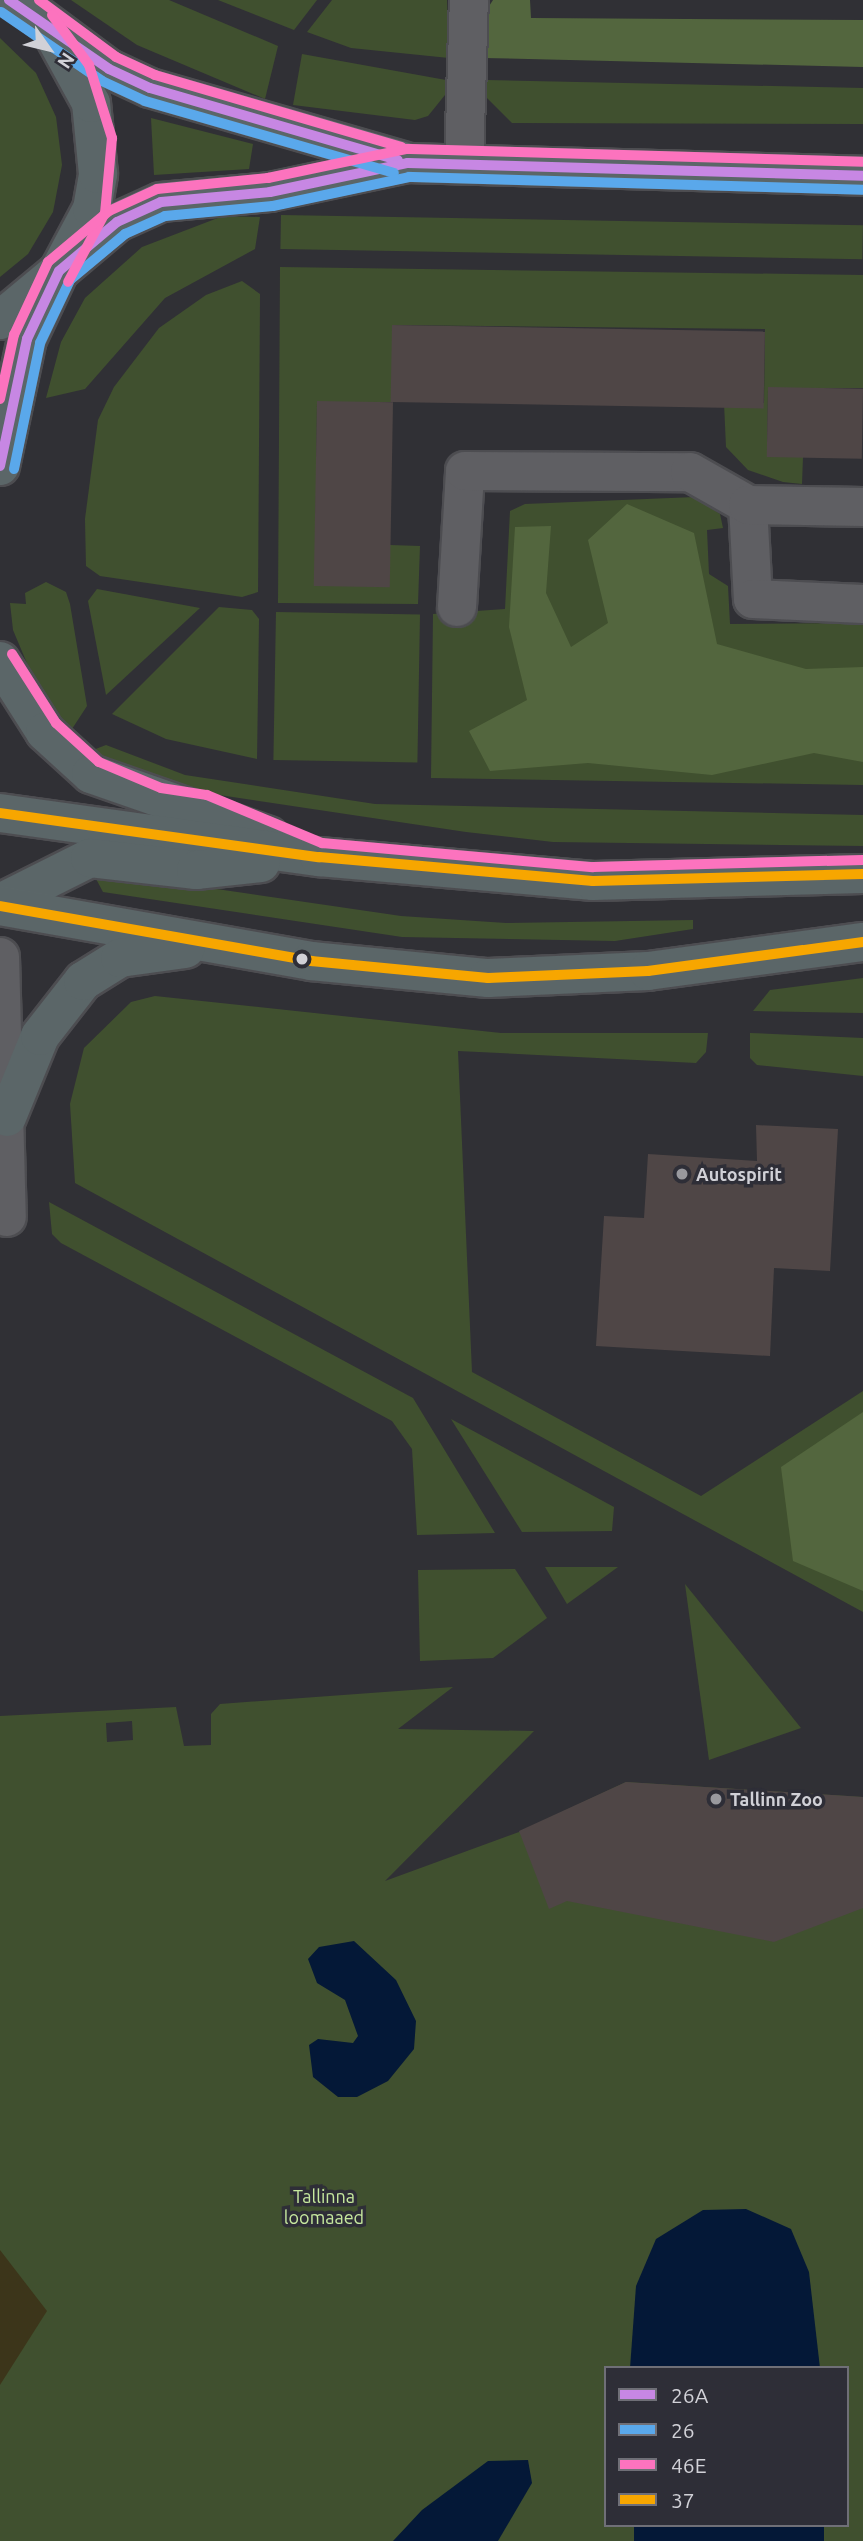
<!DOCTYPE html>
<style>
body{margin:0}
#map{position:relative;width:863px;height:2541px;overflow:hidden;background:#303035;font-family:Ubuntu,sans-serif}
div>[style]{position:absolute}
.green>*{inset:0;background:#40502f;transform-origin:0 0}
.forest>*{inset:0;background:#53663e}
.sand>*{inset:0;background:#3c351a}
.water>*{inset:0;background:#041837;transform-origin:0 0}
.building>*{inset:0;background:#4f4646;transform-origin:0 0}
.roads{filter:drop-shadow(2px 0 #4d4d51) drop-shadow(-2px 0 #4d4d51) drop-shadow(0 2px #4d4d51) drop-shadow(0 -2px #4d4d51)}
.minor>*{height:38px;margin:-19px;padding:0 19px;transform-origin:19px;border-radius:19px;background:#5f5f63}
.major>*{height:38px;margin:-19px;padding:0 19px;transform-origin:19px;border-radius:19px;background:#5b6668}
.bus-1>*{height:10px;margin:-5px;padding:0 5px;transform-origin:5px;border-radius:5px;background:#c787e3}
.bus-2>*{height:10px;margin:-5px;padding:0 5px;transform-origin:5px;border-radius:5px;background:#5aa8eb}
.bus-3>*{height:10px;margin:-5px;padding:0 5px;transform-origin:5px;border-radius:5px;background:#fc73be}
.bus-4>*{height:10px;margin:-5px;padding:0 5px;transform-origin:5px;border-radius:5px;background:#f7a600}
.dots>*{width:19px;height:19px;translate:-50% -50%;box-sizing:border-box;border:4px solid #2e2e37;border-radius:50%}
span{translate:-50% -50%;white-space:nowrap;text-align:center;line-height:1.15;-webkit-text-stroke:7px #2e2e37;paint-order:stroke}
.poi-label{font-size:18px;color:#d1d1d7;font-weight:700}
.left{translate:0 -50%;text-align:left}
.park-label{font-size:18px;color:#c6e89e}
.legend{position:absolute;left:604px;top:2366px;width:245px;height:161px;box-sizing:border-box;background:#2e2e37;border:2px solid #6f6f77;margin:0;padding:9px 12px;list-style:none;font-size:21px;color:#d1d1d7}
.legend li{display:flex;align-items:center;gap:14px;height:35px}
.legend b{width:35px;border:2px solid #6f6f77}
.north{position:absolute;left:14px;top:14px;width:70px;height:70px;-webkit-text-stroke:5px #2e2e37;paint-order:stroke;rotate:124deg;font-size:19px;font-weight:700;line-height:28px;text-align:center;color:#d1d1d7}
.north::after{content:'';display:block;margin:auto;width:24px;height:32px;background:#d1d1d7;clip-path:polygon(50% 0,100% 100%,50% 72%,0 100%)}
</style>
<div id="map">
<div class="green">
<i style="clip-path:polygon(71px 0,169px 0,278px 46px,265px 99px,137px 45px)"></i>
<i style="clip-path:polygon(218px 0,317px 0,294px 30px)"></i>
<i style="clip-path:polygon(332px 0,447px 0,449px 58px,351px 48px,307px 32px)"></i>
<i style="clip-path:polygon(0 38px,36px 73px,56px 117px,62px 165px,53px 212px,28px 254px,0 277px)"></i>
<i style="clip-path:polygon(302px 54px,446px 80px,445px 95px,428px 116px,415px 120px,293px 105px)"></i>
<i style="clip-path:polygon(487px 80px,863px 88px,863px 124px,512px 123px,487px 98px)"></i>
<i style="clip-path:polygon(151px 118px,253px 144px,249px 169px,154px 175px)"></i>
<i style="left:281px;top:215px;width:582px;height:34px;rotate:1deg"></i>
<i style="clip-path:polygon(223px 216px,260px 217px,255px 249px,165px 298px,85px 389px,46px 398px,61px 342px,85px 298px,142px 247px)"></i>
<i style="clip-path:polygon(280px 267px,863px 275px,863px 388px,768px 388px,767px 457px,803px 457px,802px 484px,783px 482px,748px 470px,726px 447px,724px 403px,764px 403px,765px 329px,393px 325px,393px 402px,317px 402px,315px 585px,390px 545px,420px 546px,418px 604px,278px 603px)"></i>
<i style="clip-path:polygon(242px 281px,260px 294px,258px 592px,242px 597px,100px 576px,86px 566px,85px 519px,98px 420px,114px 387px,159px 328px,206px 295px)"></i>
<i style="clip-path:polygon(695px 497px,720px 514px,723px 528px,707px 530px,709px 574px,728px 586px,730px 624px,863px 623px,863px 785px,431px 778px,433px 614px,505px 609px,510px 511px,525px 504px)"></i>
<i style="clip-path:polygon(46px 582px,66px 592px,70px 604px,87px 706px,70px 732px,42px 699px,13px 630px,10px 603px,26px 604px,25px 593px)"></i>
<i style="clip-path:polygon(97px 589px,200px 608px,106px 695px,88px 601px)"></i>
<i style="clip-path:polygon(219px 607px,252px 610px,259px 619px,257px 759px,166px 739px,112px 714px)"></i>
<i style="left:276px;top:612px;width:144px;height:148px;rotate:1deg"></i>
<i style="clip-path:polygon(106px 745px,185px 775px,375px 804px,863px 815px,863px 846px,553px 842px,466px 832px,186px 790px,133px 773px,93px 750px)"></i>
<i style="clip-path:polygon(128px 876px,401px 916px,506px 923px,693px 920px,693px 929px,615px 941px,402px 937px,103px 892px,95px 877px)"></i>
<i style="clip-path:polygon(863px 978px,863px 1013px,753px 1011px,770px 990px)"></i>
<i style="clip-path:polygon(155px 996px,501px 1033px,708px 1033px,706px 1052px,696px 1063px,458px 1051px,472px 1372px,701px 1496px,863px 1391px,863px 1612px,75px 1183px,70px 1104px,84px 1048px,131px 1002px)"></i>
<i style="clip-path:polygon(750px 1033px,863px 1038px,863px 1076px,757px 1065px,750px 1058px)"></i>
<i style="clip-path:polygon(49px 1202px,413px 1398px,495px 1533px,417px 1535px,412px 1449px,392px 1421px,61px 1243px,52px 1234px)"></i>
<i style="clip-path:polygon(451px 1419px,614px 1507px,612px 1531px,522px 1532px)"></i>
<i style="clip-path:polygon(545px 1567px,618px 1567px,567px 1604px)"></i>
<i style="clip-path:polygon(515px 1569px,547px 1618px,493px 1658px,420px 1661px,418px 1570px)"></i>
<i style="clip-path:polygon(685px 1584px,801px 1728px,709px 1760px)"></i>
<i style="clip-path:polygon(evenodd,453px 1687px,398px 1729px,534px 1731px,385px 1881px,519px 1832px,626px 1782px,863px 1797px,863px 2541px,0 2541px,0 1716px,176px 1707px,184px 1746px,211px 1745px,211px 1714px,220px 1704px,453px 1687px,132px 1721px,133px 1740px,107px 1742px,106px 1723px,132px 1721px,453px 1687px,606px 2368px,847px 2368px,847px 2525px,606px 2525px,606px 2368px)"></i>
</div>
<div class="forest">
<i style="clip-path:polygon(493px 0,530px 0,531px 18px,863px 20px,863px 67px,484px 58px,484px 14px)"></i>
<i style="clip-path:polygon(627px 504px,694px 533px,717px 644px,806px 669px,863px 667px,863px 762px,814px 753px,712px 775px,588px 763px,490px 771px,469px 731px,527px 700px,509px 627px,515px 527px,551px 526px,546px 593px,571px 647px,608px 623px,588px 540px)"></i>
<i style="clip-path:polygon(863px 1412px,863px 1591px,793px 1561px,781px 1467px)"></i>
</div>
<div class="sand">
<i style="clip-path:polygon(0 2250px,47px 2311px,0 2385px)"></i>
</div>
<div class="water">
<i style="clip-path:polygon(354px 1941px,396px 1980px,416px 2021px,414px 2049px,388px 2081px,357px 2097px,338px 2097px,313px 2077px,309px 2045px,318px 2039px,353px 2043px,358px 2036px,345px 2000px,317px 1983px,308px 1959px,319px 1947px)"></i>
<i style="clip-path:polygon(746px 2209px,791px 2229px,809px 2272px,820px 2368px,630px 2368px,636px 2286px,656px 2239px,703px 2210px)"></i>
<i style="clip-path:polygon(528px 2460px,532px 2483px,498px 2541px,393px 2541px,422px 2510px,488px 2461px)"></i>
<i style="left:634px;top:2525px;width:190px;height:16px"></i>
</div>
<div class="building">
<i style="left:392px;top:325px;width:373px;height:77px;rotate:1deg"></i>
<i style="left:768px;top:387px;width:95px;height:70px;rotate:1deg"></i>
<i style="left:317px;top:401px;width:76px;height:185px;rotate:1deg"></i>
<i style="clip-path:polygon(756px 1125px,838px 1129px,830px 1271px,774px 1268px,770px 1356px,596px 1346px,604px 1216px,644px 1218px,648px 1154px,757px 1161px)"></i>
<i style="clip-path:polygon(626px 1782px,863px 1797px,863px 1908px,774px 1942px,567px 1901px,549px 1909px,519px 1831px)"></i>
</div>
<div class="roads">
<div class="minor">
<i style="left:464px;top:164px;width:164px;rotate:-88.3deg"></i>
<i style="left:748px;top:505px;width:94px;rotate:87deg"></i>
<i style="left:753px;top:599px;width:110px;rotate:2.6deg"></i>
<i style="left:457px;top:607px;width:136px;rotate:-86.6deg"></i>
<i style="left:465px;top:471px;width:225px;rotate:0.3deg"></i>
<i style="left:690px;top:472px;width:67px;rotate:29.6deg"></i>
<i style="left:748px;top:505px;width:115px;rotate:1deg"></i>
<i style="left:0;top:957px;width:260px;rotate:88.5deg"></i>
</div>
<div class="major">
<i style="left:16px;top:0;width:116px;rotate:36.6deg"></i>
<i style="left:109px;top:69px;width:45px;rotate:24.9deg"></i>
<i style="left:150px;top:88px;width:263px;rotate:16.1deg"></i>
<i style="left:0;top:320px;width:77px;rotate:-39.7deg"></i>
<i style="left:59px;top:271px;width:70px;rotate:-62deg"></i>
<i style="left:92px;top:209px;width:36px;rotate:-80deg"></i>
<i style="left:98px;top:174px;width:71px;rotate:-95.6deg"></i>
<i style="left:91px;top:103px;width:73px;rotate:-118.7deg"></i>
<i style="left:0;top:466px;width:130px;rotate:-78deg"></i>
<i style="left:27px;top:339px;width:75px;rotate:-64.8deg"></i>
<i style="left:59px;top:271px;width:76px;rotate:-40.2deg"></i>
<i style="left:117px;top:222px;width:48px;rotate:-24.4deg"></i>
<i style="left:161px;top:202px;width:109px;rotate:-5.2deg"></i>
<i style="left:270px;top:192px;width:141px;rotate:-11.9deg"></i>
<i style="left:408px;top:163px;width:455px;rotate:1.6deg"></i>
<i style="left:0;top:661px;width:84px;rotate:57.6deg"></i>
<i style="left:45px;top:732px;width:62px;rotate:42.4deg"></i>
<i style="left:91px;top:774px;width:188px;rotate:19.2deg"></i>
<i style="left:0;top:813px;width:322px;rotate:7.9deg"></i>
<i style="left:319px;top:857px;width:275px;rotate:5deg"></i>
<i style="left:593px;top:881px;width:270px;rotate:-1.5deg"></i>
<i style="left:0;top:903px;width:101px;rotate:-26.6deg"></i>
<i style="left:90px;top:858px;width:107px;rotate:6.5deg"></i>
<i style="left:196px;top:870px;width:65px;rotate:-6.1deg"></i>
<i style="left:0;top:906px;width:316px;rotate:10deg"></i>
<i style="left:311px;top:961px;width:178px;rotate:5.5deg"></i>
<i style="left:488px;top:978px;width:160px;rotate:-2.5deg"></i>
<i style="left:648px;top:971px;width:217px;rotate:-7.7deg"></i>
<i style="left:7px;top:1117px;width:87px;rotate:-67.8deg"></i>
<i style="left:40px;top:1036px;width:70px;rotate:-52deg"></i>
<i style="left:83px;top:981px;width:44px;rotate:-31.9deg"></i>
<i style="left:120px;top:958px;width:66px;rotate:-7.9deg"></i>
</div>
</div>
<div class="bus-1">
<i style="left:9px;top:0;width:121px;rotate:34.6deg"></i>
<i style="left:109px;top:69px;width:45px;rotate:24.9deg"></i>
<i style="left:150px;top:88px;width:258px;rotate:16.2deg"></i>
<i style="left:0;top:466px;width:130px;rotate:-78deg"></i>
<i style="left:27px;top:339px;width:75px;rotate:-64.8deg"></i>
<i style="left:59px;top:271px;width:76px;rotate:-40.2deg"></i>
<i style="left:117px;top:222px;width:48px;rotate:-24.4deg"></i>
<i style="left:161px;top:202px;width:109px;rotate:-5.2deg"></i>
<i style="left:270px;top:192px;width:141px;rotate:-11.9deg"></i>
<i style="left:408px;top:163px;width:455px;rotate:1.6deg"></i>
</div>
<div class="bus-2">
<i style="left:1px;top:12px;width:122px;rotate:34.3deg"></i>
<i style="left:102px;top:81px;width:47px;rotate:24.9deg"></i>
<i style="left:145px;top:101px;width:259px;rotate:16.1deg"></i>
<i style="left:14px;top:469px;width:129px;rotate:-78.3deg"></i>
<i style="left:40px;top:343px;width:70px;rotate:-64.5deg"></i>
<i style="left:70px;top:280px;width:72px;rotate:-39.9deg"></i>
<i style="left:125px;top:234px;width:44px;rotate:-24.2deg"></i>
<i style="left:165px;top:216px;width:108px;rotate:-5.3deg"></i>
<i style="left:273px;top:206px;width:139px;rotate:-12deg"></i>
<i style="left:409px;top:177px;width:454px;rotate:1.6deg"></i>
</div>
<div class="bus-3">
<i style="left:39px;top:0;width:96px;rotate:36.5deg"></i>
<i style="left:116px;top:57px;width:43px;rotate:24.8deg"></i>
<i style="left:155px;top:75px;width:257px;rotate:16.3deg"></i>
<i style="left:52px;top:15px;width:62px;rotate:53.5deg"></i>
<i style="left:89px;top:65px;width:77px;rotate:72.5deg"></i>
<i style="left:112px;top:138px;width:75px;rotate:95.3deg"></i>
<i style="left:105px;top:213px;width:78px;rotate:118.2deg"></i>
<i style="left:0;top:399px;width:66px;rotate:-77.7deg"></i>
<i style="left:14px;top:335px;width:81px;rotate:-65deg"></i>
<i style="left:48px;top:262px;width:80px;rotate:-39.9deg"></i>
<i style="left:109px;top:211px;width:53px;rotate:-24.6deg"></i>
<i style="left:157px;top:189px;width:112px;rotate:-5.7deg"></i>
<i style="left:268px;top:178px;width:142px;rotate:-11.8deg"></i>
<i style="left:407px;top:149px;width:456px;rotate:1.6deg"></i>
<i style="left:12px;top:654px;width:82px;rotate:57.5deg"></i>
<i style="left:56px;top:723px;width:58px;rotate:42.2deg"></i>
<i style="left:99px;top:762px;width:67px;rotate:22.8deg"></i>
<i style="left:161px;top:788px;width:47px;rotate:8.7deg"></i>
<i style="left:207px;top:795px;width:125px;rotate:22.7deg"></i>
<i style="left:322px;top:843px;width:272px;rotate:5.1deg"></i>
<i style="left:593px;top:867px;width:270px;rotate:-1.5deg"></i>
</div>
<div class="bus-4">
<i style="left:0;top:813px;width:322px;rotate:7.9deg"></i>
<i style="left:319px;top:857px;width:275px;rotate:5deg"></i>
<i style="left:593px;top:881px;width:270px;rotate:-1.5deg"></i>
<i style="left:0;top:906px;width:316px;rotate:10deg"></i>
<i style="left:311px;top:961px;width:178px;rotate:5.5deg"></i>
<i style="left:488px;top:978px;width:160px;rotate:-2.5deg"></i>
<i style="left:648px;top:971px;width:217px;rotate:-7.7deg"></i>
</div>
<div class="dots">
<i style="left:302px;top:959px;background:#d1d1d7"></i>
<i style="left:682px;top:1174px;background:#99999e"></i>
<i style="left:716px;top:1799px;background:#99999e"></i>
</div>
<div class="poi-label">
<span class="left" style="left:696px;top:1174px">Autospirit</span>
<span class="left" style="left:730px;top:1799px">Tallinn Zoo</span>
</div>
<div class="park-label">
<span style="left:324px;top:2207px">Tallinna<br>loomaaed</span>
</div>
<ul class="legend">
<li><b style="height:9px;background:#c787e3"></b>26A</li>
<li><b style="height:9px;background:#5aa8eb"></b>26</li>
<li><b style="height:9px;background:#fc73be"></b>46E</li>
<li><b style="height:9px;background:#f7a600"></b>37</li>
</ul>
<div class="north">N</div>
</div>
